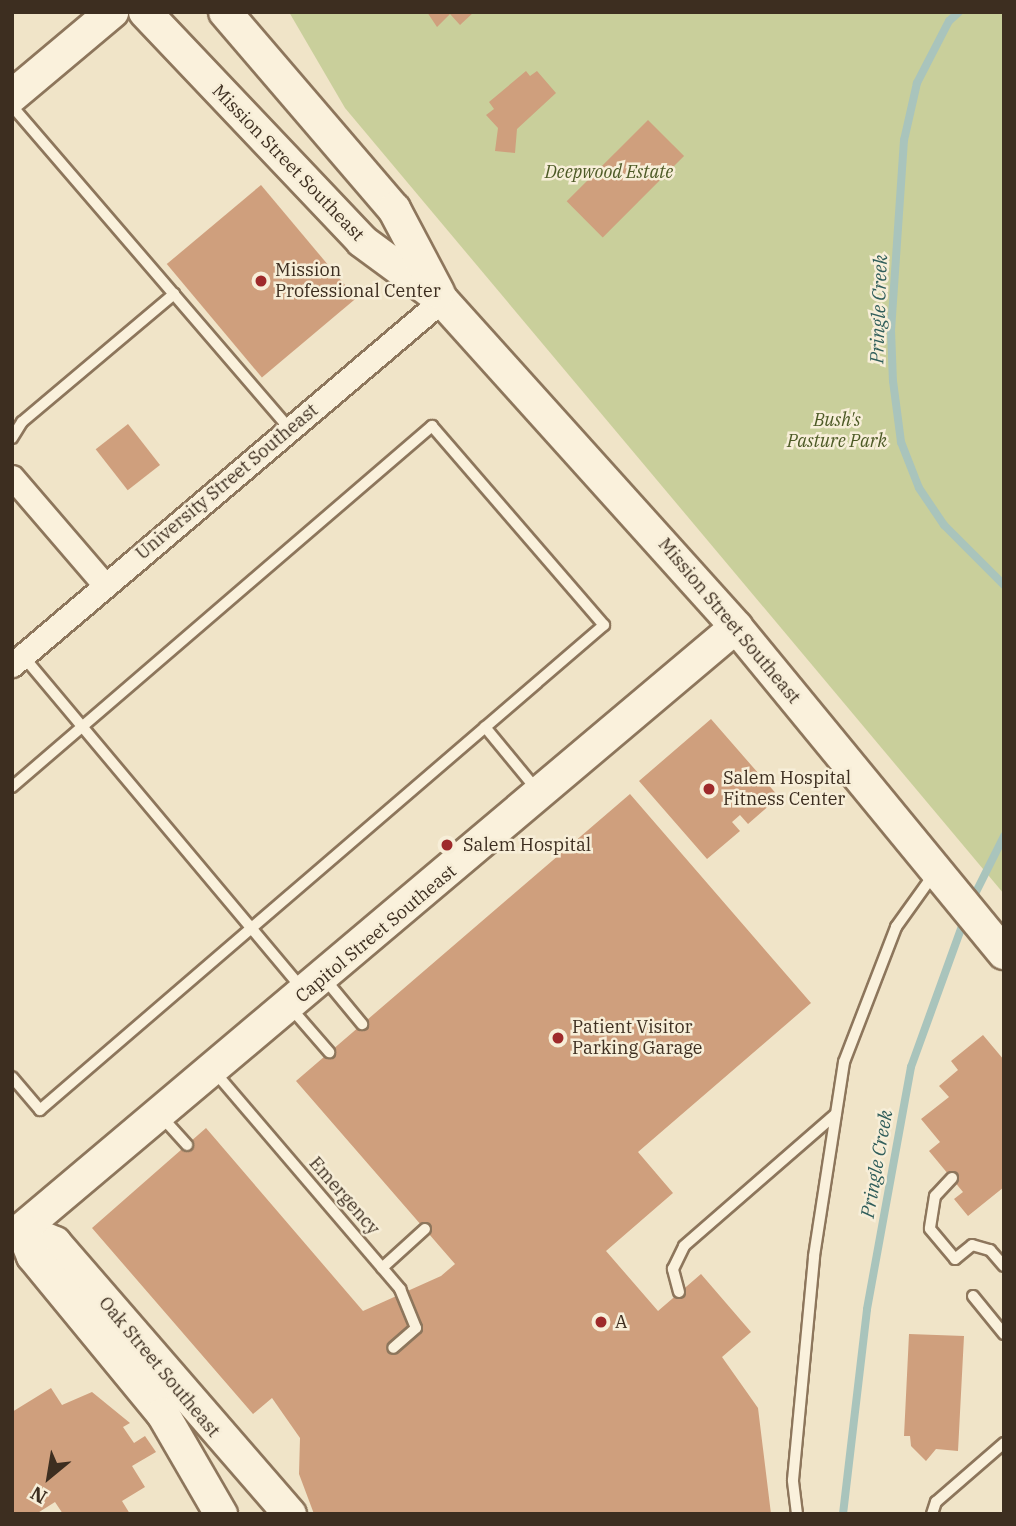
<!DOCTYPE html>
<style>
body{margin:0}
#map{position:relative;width:1016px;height:1526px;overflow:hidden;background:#f0e4c8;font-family:"IBM Plex Serif",serif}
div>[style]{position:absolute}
.green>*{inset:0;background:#c9cf9b}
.stream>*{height:8px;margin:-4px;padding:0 4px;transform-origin:4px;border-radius:4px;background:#a9c4bc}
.building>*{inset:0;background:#cf9f7d;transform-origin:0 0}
.roads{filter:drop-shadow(2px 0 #8d765c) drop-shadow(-2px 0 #8d765c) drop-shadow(0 2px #8d765c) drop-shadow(0 -2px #8d765c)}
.lane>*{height:10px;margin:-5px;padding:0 5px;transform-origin:5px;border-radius:5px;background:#faf1dc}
.street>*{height:23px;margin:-11.5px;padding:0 11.5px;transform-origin:11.5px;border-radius:11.5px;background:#faf1dc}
.secondary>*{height:32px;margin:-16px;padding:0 16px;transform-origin:16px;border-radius:16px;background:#faf1dc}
.dots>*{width:19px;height:19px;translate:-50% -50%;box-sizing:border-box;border:4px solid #f7eed8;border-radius:50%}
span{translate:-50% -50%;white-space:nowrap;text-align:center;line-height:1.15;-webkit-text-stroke:5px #f7eed8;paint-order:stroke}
.street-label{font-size:18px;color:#3d2e20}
.park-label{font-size:18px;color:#4d5a26;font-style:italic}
.poi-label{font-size:18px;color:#3d2e20}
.left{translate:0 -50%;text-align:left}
.water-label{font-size:19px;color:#2f5d5a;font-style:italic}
.frame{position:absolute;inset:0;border:14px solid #3d2e20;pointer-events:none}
.north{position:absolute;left:14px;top:1442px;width:70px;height:70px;-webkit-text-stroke:5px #f7eed8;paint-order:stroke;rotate:210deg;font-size:19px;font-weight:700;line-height:28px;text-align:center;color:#3d2e20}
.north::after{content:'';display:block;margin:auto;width:24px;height:32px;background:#3d2e20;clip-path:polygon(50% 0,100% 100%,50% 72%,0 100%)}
</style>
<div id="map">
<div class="green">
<i style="clip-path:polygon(289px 12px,1004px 12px,1004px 894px,345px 108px)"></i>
</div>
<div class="stream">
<i style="left:959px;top:12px;width:13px;rotate:138deg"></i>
<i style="left:949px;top:21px;width:70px;rotate:117.3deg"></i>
<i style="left:917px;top:83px;width:58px;rotate:102.8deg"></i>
<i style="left:904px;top:140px;width:190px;rotate:93.9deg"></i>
<i style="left:891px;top:330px;width:51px;rotate:87.8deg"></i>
<i style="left:893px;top:381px;width:62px;rotate:82.5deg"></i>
<i style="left:901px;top:442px;width:49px;rotate:68.6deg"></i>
<i style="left:919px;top:488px;width:45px;rotate:56deg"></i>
<i style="left:944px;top:525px;width:85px;rotate:45deg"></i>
<i style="left:971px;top:902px;width:74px;rotate:-63.4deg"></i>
<i style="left:843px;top:1514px;width:206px;rotate:-83.3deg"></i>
<i style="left:867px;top:1309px;width:246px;rotate:-79.7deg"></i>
<i style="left:911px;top:1067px;width:158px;rotate:-70.1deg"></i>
</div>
<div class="building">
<i style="clip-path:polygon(427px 12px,474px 12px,460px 25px,450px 14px,437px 27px)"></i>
<i style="clip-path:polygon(526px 71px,530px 76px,537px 71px,556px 93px,517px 129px,515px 153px,495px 151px,498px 128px,486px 115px,494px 109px,489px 102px)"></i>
<i style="left:648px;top:120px;width:51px;height:115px;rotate:45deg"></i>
<i style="left:261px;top:185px;width:148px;height:123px;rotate:50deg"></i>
<i style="left:128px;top:424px;width:52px;height:41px;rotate:52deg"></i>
<i style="clip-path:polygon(711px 719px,779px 797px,748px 824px,740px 815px,732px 822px,740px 831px,707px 859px,639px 781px)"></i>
<i style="clip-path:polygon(630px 794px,811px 1003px,638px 1152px,673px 1193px,606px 1251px,658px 1311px,701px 1274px,751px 1332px,722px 1357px,758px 1408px,771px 1514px,314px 1514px,299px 1474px,300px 1438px,272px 1398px,253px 1414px,92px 1228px,206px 1128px,363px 1311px,441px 1276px,455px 1264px,296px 1081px)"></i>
<i style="clip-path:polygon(983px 1035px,1004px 1060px,1004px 1187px,968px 1216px,954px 1199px,963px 1192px,929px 1151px,940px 1142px,921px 1119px,949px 1097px,939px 1086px,958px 1070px,951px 1061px)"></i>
<i style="clip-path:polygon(909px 1334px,964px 1336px,958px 1451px,936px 1449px,926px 1461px,911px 1446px,910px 1436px,904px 1436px)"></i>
<i style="clip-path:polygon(51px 1388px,62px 1405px,92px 1392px,130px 1423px,123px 1427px,134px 1443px,145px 1436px,156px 1452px,132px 1466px,145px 1487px,122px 1501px,130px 1514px,63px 1514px,55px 1502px,36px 1514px,12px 1514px,12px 1412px)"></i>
</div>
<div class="roads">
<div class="lane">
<i style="left:12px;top:106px;width:426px;rotate:49.3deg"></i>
<i style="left:12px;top:438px;width:19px;rotate:-58deg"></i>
<i style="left:22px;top:422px;width:199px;rotate:-40.1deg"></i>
<i style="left:23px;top:656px;width:434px;rotate:50deg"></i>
<i style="left:485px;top:727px;width:82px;rotate:50.5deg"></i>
<i style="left:12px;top:787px;width:554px;rotate:-40.68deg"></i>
<i style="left:432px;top:426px;width:263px;rotate:49.2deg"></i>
<i style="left:604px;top:625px;width:744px;rotate:139.31deg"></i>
<i style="left:40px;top:1110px;width:43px;rotate:-130.3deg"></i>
<i style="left:324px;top:978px;width:60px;rotate:50.4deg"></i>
<i style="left:290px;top:1007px;width:60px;rotate:49.1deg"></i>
<i style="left:214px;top:1071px;width:287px;rotate:49.5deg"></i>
<i style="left:400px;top:1289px;width:42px;rotate:67.7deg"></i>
<i style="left:416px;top:1328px;width:30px;rotate:139deg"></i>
<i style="left:161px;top:1116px;width:39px;rotate:48deg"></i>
<i style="left:952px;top:1178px;width:25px;rotate:133deg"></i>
<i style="left:935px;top:1196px;width:33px;rotate:99deg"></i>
<i style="left:930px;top:1229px;width:39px;rotate:50deg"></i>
<i style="left:955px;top:1259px;width:22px;rotate:-39deg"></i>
<i style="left:972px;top:1245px;width:19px;rotate:16deg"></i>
<i style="left:990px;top:1250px;width:21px;rotate:49deg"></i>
<i style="left:382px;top:1268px;width:58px;rotate:-42.2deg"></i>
<i style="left:679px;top:1292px;width:24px;rotate:-105deg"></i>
<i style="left:673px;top:1269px;width:25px;rotate:-64deg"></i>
<i style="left:684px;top:1246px;width:201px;rotate:-41deg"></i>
<i style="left:973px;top:1296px;width:49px;rotate:50.8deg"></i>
<i style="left:797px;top:1514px;width:34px;rotate:-97deg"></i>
<i style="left:793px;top:1480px;width:225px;rotate:-84.6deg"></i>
<i style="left:814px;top:1256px;width:196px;rotate:-81.2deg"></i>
<i style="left:844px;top:1062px;width:145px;rotate:-68.9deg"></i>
<i style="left:896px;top:927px;width:65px;rotate:-54.4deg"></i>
<i style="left:932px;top:1514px;width:13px;rotate:-72deg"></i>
<i style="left:936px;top:1502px;width:90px;rotate:-40.9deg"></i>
</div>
<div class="street">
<i style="left:12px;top:477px;width:143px;rotate:49.3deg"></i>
<i style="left:12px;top:665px;width:564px;rotate:-40.33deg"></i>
</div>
<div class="secondary">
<i style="left:145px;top:12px;width:315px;rotate:46.5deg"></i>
<i style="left:362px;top:241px;width:99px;rotate:36.4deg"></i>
<i style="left:442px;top:300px;width:440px;rotate:48deg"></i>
<i style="left:736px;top:627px;width:422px;rotate:50.6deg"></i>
<i style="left:225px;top:12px;width:260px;rotate:49.4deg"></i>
<i style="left:394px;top:209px;width:94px;rotate:62.1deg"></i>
<i style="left:12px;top:96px;width:131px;rotate:-40deg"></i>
<i style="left:22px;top:1229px;width:934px;rotate:-40.14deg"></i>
<i style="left:22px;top:1229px;width:36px;rotate:23deg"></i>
<i style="left:55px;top:1243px;width:359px;rotate:49.1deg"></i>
<i style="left:22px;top:1229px;width:29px;rotate:68deg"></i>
<i style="left:33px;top:1256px;width:205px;rotate:50.6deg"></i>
<i style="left:163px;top:1414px;width:116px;rotate:59.9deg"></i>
</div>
</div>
<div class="dots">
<i style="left:261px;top:281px;background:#9e2a2b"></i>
<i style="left:709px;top:789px;background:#9e2a2b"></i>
<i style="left:447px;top:845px;background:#9e2a2b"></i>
<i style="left:558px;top:1038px;background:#9e2a2b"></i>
<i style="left:601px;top:1322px;background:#9e2a2b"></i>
</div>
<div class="street-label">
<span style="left:288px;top:163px;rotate:46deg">Mission Street Southeast</span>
<span style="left:227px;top:482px;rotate:-40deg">University Street Southeast</span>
<span style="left:729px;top:621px;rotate:50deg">Mission Street Southeast</span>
<span style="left:376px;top:934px;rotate:-40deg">Capitol Street Southeast</span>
<span style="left:344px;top:1196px;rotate:49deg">Emergency</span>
<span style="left:159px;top:1367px;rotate:50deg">Oak Street Southeast</span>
</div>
<div class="park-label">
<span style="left:609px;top:172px">Deepwood Estate</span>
<span style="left:837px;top:431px">Bush's<br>Pasture Park</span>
</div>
<div class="poi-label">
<span class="left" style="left:275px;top:281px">Mission<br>Professional Center</span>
<span class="left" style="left:723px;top:789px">Salem Hospital<br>Fitness Center</span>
<span class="left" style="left:463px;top:845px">Salem Hospital</span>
<span class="left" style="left:572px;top:1038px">Patient Visitor<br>Parking Garage</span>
<span class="left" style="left:615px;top:1322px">A</span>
</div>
<div class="water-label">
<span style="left:879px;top:309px;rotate:-88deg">Pringle Creek</span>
<span style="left:877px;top:1164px;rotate:-80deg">Pringle Creek</span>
</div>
<div class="frame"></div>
<div class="north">N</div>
</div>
